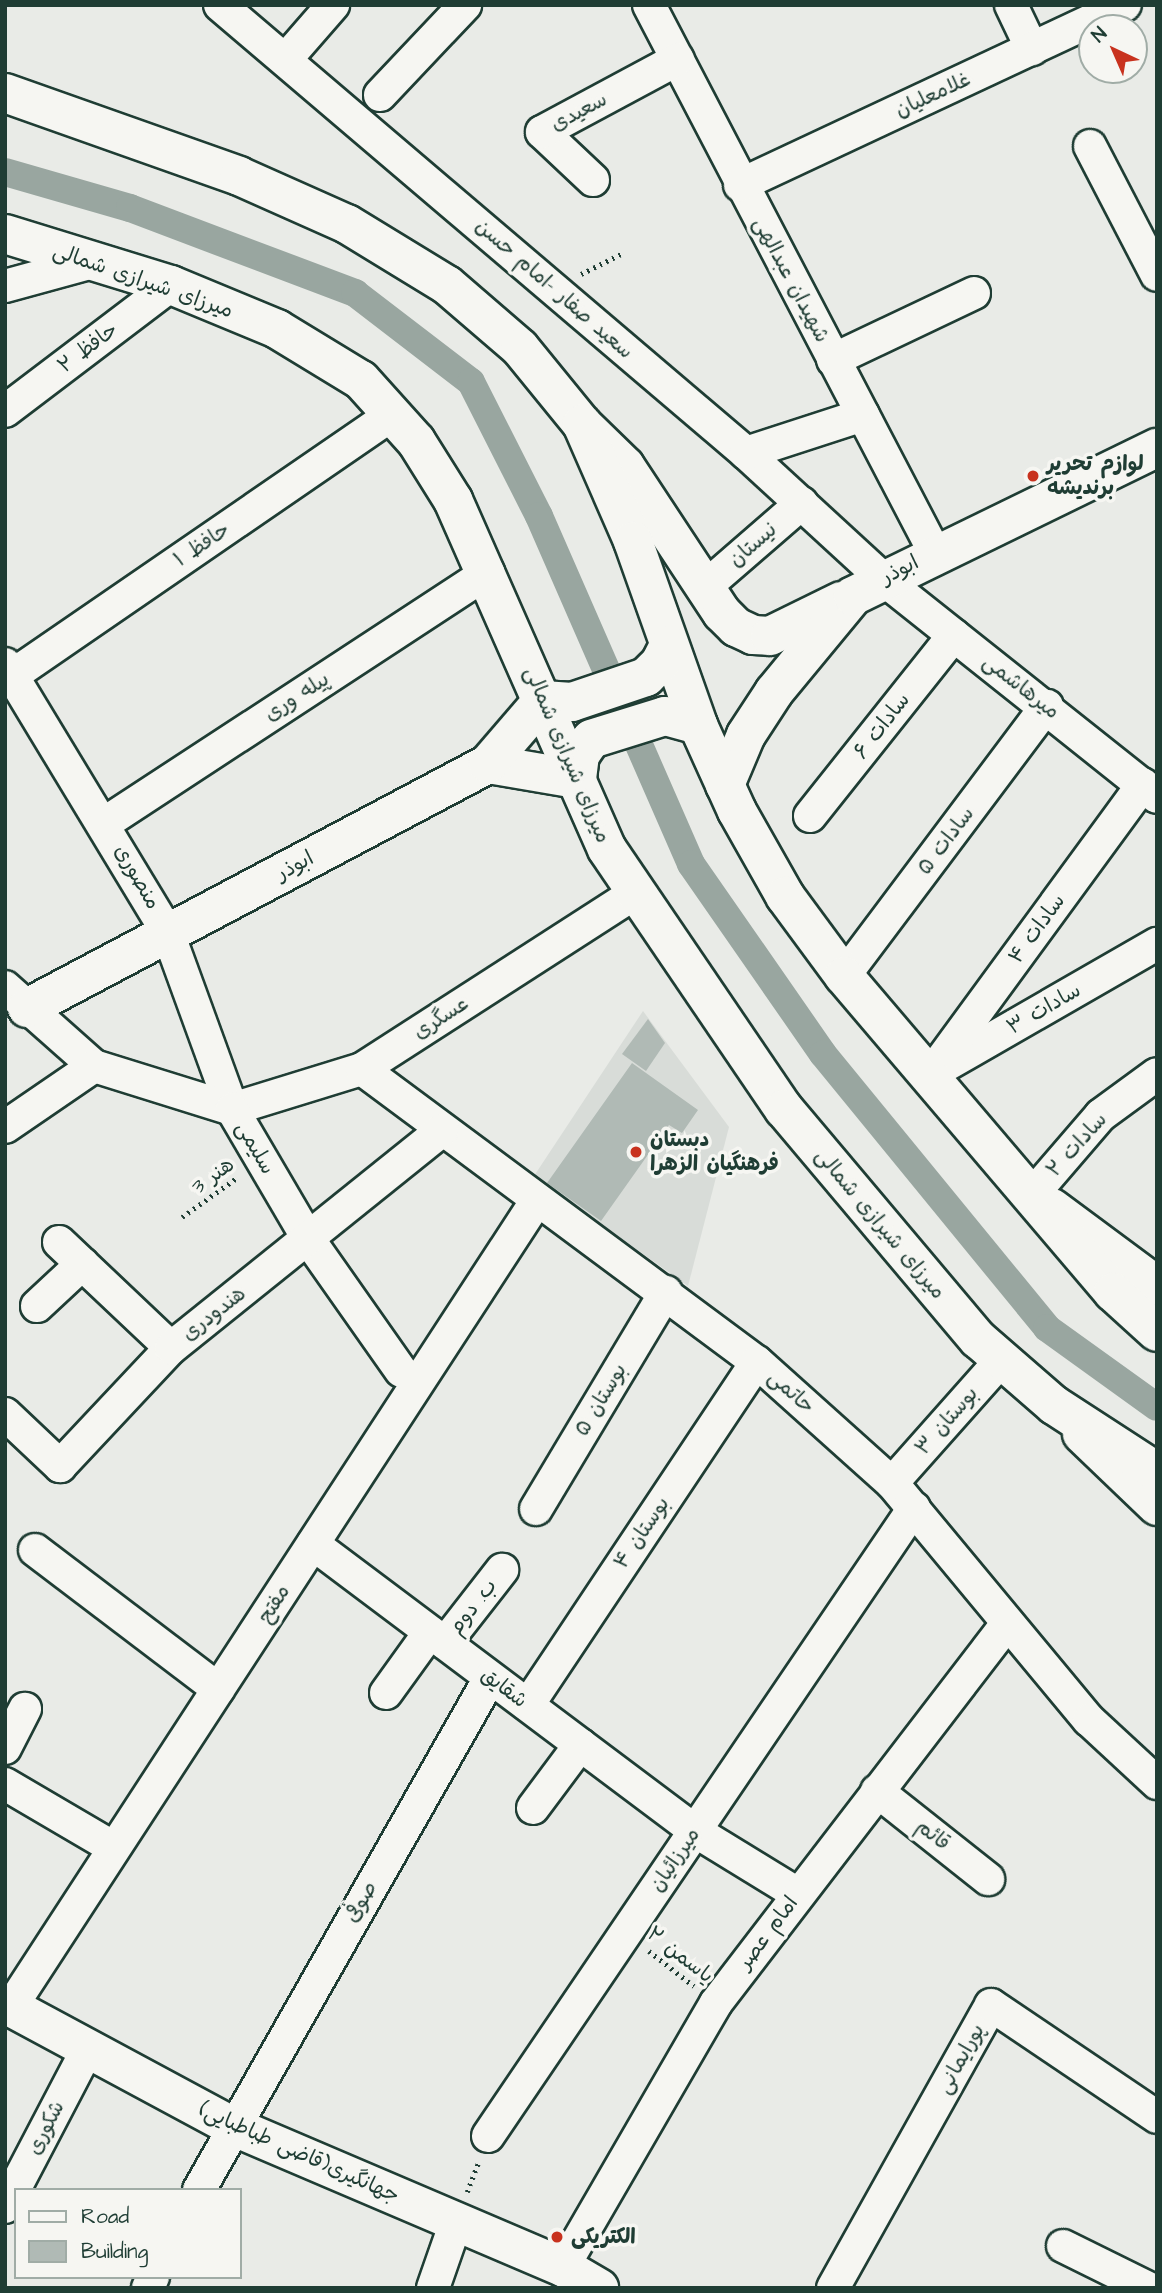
<!DOCTYPE html>
<meta charset="utf-8">
<style>
body{margin:0}
#map{position:relative;width:1162px;height:2293px;overflow:hidden;background:#e9ebe7;font-family:"Architects Daughter","Playpen Sans Arabic",sans-serif}
div>[style]{position:absolute}
.built>*{inset:0;background:#d8dcd8}
.canal>*{height:28px;margin:-14px;padding:0 14px;transform-origin:14px;border-radius:14px;background:#99a6a0}
.building>*{inset:0;background:#b0bab5}
.path>*{height:4.5px;margin-top:-2.25px;transform-origin:0;background:repeating-linear-gradient(90deg,#1f3d34 0 2px,transparent 0 7px)}
.roads{filter:drop-shadow(2px 0 #1f3d34) drop-shadow(-2px 0 #1f3d34) drop-shadow(0 2px #1f3d34) drop-shadow(0 -2px #1f3d34)}
.minor>*{height:32px;margin:-16px;padding:0 16px;transform-origin:16px;border-radius:16px;background:#f6f6f2}
.tertiary>*{height:38px;margin:-19px;padding:0 19px;transform-origin:19px;border-radius:19px;background:#f6f6f2}
.secondary>*{height:38px;margin:-19px;padding:0 19px;transform-origin:19px;border-radius:19px;background:#f6f6f2}
.dots>*{width:19px;height:19px;translate:-50% -50%;box-sizing:border-box;border:4px solid #f6f6f2;border-radius:50%}
span{translate:-50% -50%;white-space:nowrap;text-align:center;line-height:1.15;-webkit-text-stroke:7px #f6f6f2;paint-order:stroke}
.street-label{font-size:21px;color:#1f3d34}
.poi-label{font-size:21px;color:#1f3d34;font-weight:700}
.left{translate:0 -50%;text-align:left}
.frame{position:absolute;inset:0;border:7px solid #1f3d34;pointer-events:none}
.legend{position:absolute;left:14px;top:2188px;width:228px;height:91px;box-sizing:border-box;background:#f6f6f2;border:2px solid #a0aca6;margin:0;padding:9px 12px;list-style:none;font-size:21px;color:#1f3d34}
.legend li{display:flex;align-items:center;gap:14px;height:35px}
.legend b{width:35px;border:2px solid #a0aca6}
.north{position:absolute;left:1078px;top:14px;width:70px;height:70px;box-sizing:border-box;background:#f6f6f2;border:2px solid #a0aca6;border-radius:50%;rotate:316deg;font-size:19px;font-weight:700;line-height:28px;text-align:center;color:#1f3d34}
.north::after{content:'';display:block;margin:auto;width:24px;height:32px;background:#c8321e;clip-path:polygon(50% 0,100% 100%,50% 72%,0 100%)}
</style>
<div id="map">
<div class="built">
<i style="clip-path:polygon(643px 1011px,729px 1127px,688px 1286px,534px 1176px)"></i>
</div>
<div class="canal">
<i style="left:5px;top:172px;width:130px;rotate:16.1deg"></i>
<i style="left:130px;top:208px;width:241px;rotate:20.7deg"></i>
<i style="left:355px;top:293px;width:146px;rotate:37.5deg"></i>
<i style="left:471px;top:382px;width:150px;rotate:63.1deg"></i>
<i style="left:539px;top:516px;width:380px;rotate:66.4deg"></i>
<i style="left:691px;top:864px;width:231px;rotate:55.2deg"></i>
<i style="left:823px;top:1054px;width:354px;rotate:50.7deg"></i>
<i style="left:1047px;top:1328px;width:135px;rotate:35.7deg"></i>
</div>
<div class="building">
<i style="clip-path:polygon(648px 1019px,665px 1043px,646px 1071px,622px 1054px)"></i>
<i style="clip-path:polygon(632px 1063px,698px 1110px,682px 1133px,669px 1125px,601px 1221px,547px 1183px)"></i>
</div>
<div class="path">
<i style="left:581px;top:274px;width:47px;rotate:-26.6deg"></i>
<i style="left:182px;top:1217px;width:69px;rotate:-35.5deg"></i>
<i style="left:649px;top:1951px;width:57px;rotate:37.9deg"></i>
<i style="left:467px;top:2192px;width:33px;rotate:-69deg"></i>
</div>
<div class="roads">
<div class="minor">
<i style="left:220px;top:5px;width:691px;rotate:40.42deg"></i>
<i style="left:746px;top:453px;width:186px;rotate:42.6deg"></i>
<i style="left:883px;top:579px;width:350px;rotate:38.5deg"></i>
<i style="left:649px;top:5px;width:618px;rotate:62.44deg"></i>
<i style="left:1011px;top:5px;width:49px;rotate:64.5deg"></i>
<i style="left:286px;top:59px;width:72px;rotate:-49deg"></i>
<i style="left:380px;top:95px;width:124px;rotate:-46.6deg"></i>
<i style="left:1090px;top:146px;width:145px;rotate:62.6deg"></i>
<i style="left:593px;top:180px;width:70px;rotate:-136.7deg"></i>
<i style="left:542px;top:132px;width:154px;rotate:-28.2deg"></i>
<i style="left:740px;top:185px;width:425px;rotate:-25.1deg"></i>
<i style="left:5px;top:286px;width:91px;rotate:-15.3deg"></i>
<i style="left:833px;top:360px;width:156px;rotate:-25.4deg"></i>
<i style="left:5px;top:411px;width:208px;rotate:-37.2deg"></i>
<i style="left:746px;top:453px;width:123px;rotate:-18deg"></i>
<i style="left:705px;top:587px;width:128px;rotate:-40.9deg"></i>
<i style="left:5px;top:664px;width:315px;rotate:58.8deg"></i>
<i style="left:168px;top:933px;width:187px;rotate:70deg"></i>
<i style="left:232px;top:1109px;width:136px;rotate:-17.1deg"></i>
<i style="left:362px;top:1069px;width:323px;rotate:-32.8deg"></i>
<i style="left:13px;top:675px;width:460px;rotate:-34.5deg"></i>
<i style="left:810px;top:816px;width:231px;rotate:-51.5deg"></i>
<i style="left:105px;top:823px;width:458px;rotate:-33.2deg"></i>
<i style="left:844px;top:976px;width:338px;rotate:-53.1deg"></i>
<i style="left:5px;top:987px;width:119px;rotate:41.6deg"></i>
<i style="left:94px;top:1066px;width:145px;rotate:17.3deg"></i>
<i style="left:232px;top:1109px;width:152px;rotate:59.6deg"></i>
<i style="left:309px;top:1240px;width:160px;rotate:54.9deg"></i>
<i style="left:941px;top:1068px;width:249px;rotate:-29.9deg"></i>
<i style="left:362px;top:1069px;width:492px;rotate:36.6deg"></i>
<i style="left:757px;top:1362px;width:181px;rotate:41.9deg"></i>
<i style="left:892px;top:1483px;width:308px;rotate:50.3deg"></i>
<i style="left:1089px;top:1720px;width:93px;rotate:42.8deg"></i>
<i style="left:931px;top:1074px;width:359px;rotate:-53.8deg"></i>
<i style="left:5px;top:1127px;width:108px;rotate:-34.4deg"></i>
<i style="left:1033px;top:1194px;width:104px;rotate:-49.3deg"></i>
<i style="left:1101px;top:1115px;width:69px;rotate:-36.2deg"></i>
<i style="left:59px;top:1242px;width:154px;rotate:43.4deg"></i>
<i style="left:37px;top:1306px;width:62px;rotate:-43deg"></i>
<i style="left:5px;top:1414px;width:76px;rotate:43.4deg"></i>
<i style="left:60px;top:1466px;width:162px;rotate:-46.8deg"></i>
<i style="left:171px;top:1348px;width:348px;rotate:-38.8deg"></i>
<i style="left:892px;top:1483px;width:166px;rotate:-48.4deg"></i>
<i style="left:536px;top:1509px;width:253px;rotate:-59.1deg"></i>
<i style="left:313px;top:1544px;width:478px;rotate:36.9deg"></i>
<i style="left:695px;top:1831px;width:121px;rotate:31.5deg"></i>
<i style="left:35px;top:1550px;width:230px;rotate:37.2deg"></i>
<i style="left:445px;top:1643px;width:93px;rotate:-52deg"></i>
<i style="left:386px;top:1693px;width:75px;rotate:-54.2deg"></i>
<i style="left:528px;top:1705px;width:412px;rotate:-56.3deg"></i>
<i style="left:5px;top:1748px;width:44px;rotate:-62.9deg"></i>
<i style="left:5px;top:1784px;width:126px;rotate:30.4deg"></i>
<i style="left:877px;top:1791px;width:142px;rotate:38.4deg"></i>
<i style="left:533px;top:1808px;width:79px;rotate:-53.3deg"></i>
<i style="left:11px;top:2007px;width:963px;rotate:-56.9deg"></i>
<i style="left:488px;top:2136px;width:759px;rotate:-55.85deg"></i>
<i style="left:199px;top:2190px;width:589px;rotate:-60.39deg"></i>
<i style="left:5px;top:2207px;width:177px;rotate:-62.4deg"></i>
<i style="left:1063px;top:2246px;width:95px;rotate:26.3deg"></i>
<i style="left:563px;top:2267px;width:305px;rotate:-59.9deg"></i>
<i style="left:716px;top:2003px;width:479px;rotate:-52.5deg"></i>
<i style="left:148px;top:2288px;width:12px;rotate:-66deg"></i>
<i style="left:433px;top:2288px;width:70px;rotate:-70.8deg"></i>
<i style="left:833px;top:2288px;width:324px;rotate:-60.8deg"></i>
<i style="left:991px;top:2005px;width:200px;rotate:34deg"></i>
</div>
<div class="tertiary">
<i style="left:582px;top:424px;width:60px;rotate:44.3deg"></i>
<i style="left:625px;top:466px;width:176px;rotate:56.6deg"></i>
<i style="left:722px;top:613px;width:20px;rotate:45deg"></i>
<i style="left:736px;top:627px;width:19px;rotate:25deg"></i>
<i style="left:753px;top:635px;width:17px;rotate:3deg"></i>
<i style="left:770px;top:636px;width:79px;rotate:-26.2deg"></i>
<i style="left:488px;top:764px;width:90px;rotate:9.6deg"></i>
<i style="left:725px;top:785px;width:54px;rotate:-67.2deg"></i>
<i style="left:746px;top:735px;width:51px;rotate:-56.9deg"></i>
<i style="left:774px;top:692px;width:124px;rotate:-50.5deg"></i>
<i style="left:853px;top:596px;width:338px;rotate:-26deg"></i>
<i style="left:27px;top:1008px;width:522px;rotate:-27.89deg"></i>
<i style="left:488px;top:764px;width:84px;rotate:-49.3deg"></i>
<i style="left:1052px;top:1208px;width:131px;rotate:36.6deg"></i>
<i style="left:1082px;top:1434px;width:104px;rotate:43.8deg"></i>
<i style="left:5px;top:2004px;width:258px;rotate:28.3deg"></i>
<i style="left:232px;top:2126px;width:360px;rotate:23.1deg"></i>
<i style="left:563px;top:2267px;width:42px;rotate:30.3deg"></i>
</div>
<div class="secondary">
<i style="left:5px;top:93px;width:248px;rotate:19.5deg"></i>
<i style="left:239px;top:176px;width:118px;rotate:24deg"></i>
<i style="left:347px;top:224px;width:117px;rotate:31.4deg"></i>
<i style="left:447px;top:285px;width:96px;rotate:40.8deg"></i>
<i style="left:520px;top:348px;width:98px;rotate:50.8deg"></i>
<i style="left:582px;top:424px;width:128px;rotate:66.4deg"></i>
<i style="left:633px;top:541px;width:195px;rotate:70.5deg"></i>
<i style="left:698px;top:725px;width:94px;rotate:65.6deg"></i>
<i style="left:737px;top:811px;width:98px;rotate:60.5deg"></i>
<i style="left:785px;top:896px;width:99px;rotate:53.6deg"></i>
<i style="left:844px;top:976px;width:415px;rotate:49.6deg"></i>
<i style="left:1113px;top:1292px;width:59px;rotate:42.3deg"></i>
<i style="left:5px;top:234px;width:174px;rotate:17.1deg"></i>
<i style="left:171px;top:285px;width:115px;rotate:22.5deg"></i>
<i style="left:277px;top:329px;width:98px;rotate:31.3deg"></i>
<i style="left:361px;top:380px;width:82px;rotate:48deg"></i>
<i style="left:416px;top:441px;width:70px;rotate:57.9deg"></i>
<i style="left:453px;top:500px;width:381px;rotate:66.2deg"></i>
<i style="left:607px;top:849px;width:315px;rotate:55.8deg"></i>
<i style="left:784px;top:1109px;width:301px;rotate:49.9deg"></i>
<i style="left:978px;top:1339px;width:101px;rotate:41deg"></i>
<i style="left:1054px;top:1405px;width:123px;rotate:33deg"></i>
<i style="left:543px;top:700px;width:29px;rotate:4deg"></i>
<i style="left:572px;top:702px;width:78px;rotate:-18.7deg"></i>
<i style="left:646px;top:677px;width:20px;rotate:-45deg"></i>
<i style="left:660px;top:663px;width:20px;rotate:-63deg"></i>
<i style="left:577px;top:779px;width:24px;rotate:-83deg"></i>
<i style="left:580px;top:755px;width:19px;rotate:-55deg"></i>
<i style="left:591px;top:739px;width:77px;rotate:-17.3deg"></i>
<i style="left:665px;top:716px;width:34px;rotate:15deg"></i>
</div>
</div>
<div class="dots">
<i style="left:1033px;top:476px;background:#c8321e"></i>
<i style="left:636px;top:1152px;background:#c8321e"></i>
<i style="left:557px;top:2237px;background:#c8321e"></i>
</div>
<div class="street-label">
<span style="left:933px;top:95px;rotate:-25deg">غلامعلیان</span>
<span style="left:579px;top:112px;rotate:-28deg">سعیدی</span>
<span style="left:791px;top:280px;rotate:62deg">شهیدان عبدالهی</span>
<span style="left:143px;top:281px;rotate:19deg">میرزای شیرازی شمالی</span>
<span style="left:554px;top:289px;rotate:41deg">سعید صفار -امام حسن</span>
<span style="left:88px;top:348px;rotate:-37deg">حافظ ۲</span>
<span style="left:202px;top:545px;rotate:-34deg">حافظ ۱</span>
<span style="left:753px;top:545px;rotate:-41deg">نیستان</span>
<span style="left:900px;top:570px;rotate:-27deg">ابوذر</span>
<span style="left:1021px;top:687px;rotate:38deg">میرهاشمی</span>
<span style="left:297px;top:697px;rotate:-33deg">پیله وری</span>
<span style="left:882px;top:726px;rotate:-52deg">سادات ۶</span>
<span style="left:567px;top:755px;rotate:67deg">میرزای شیرازی شمالی</span>
<span style="left:946px;top:841px;rotate:-53deg">سادات ۵</span>
<span style="left:295px;top:866px;rotate:-28deg">ابوذر</span>
<span style="left:137px;top:877px;rotate:60deg">منصوری</span>
<span style="left:1037px;top:929px;rotate:-54deg">سادات ۴</span>
<span style="left:1044px;top:1009px;rotate:-30deg">سادات ۳</span>
<span style="left:441px;top:1018px;rotate:-33deg">عسگری</span>
<span style="left:1077px;top:1145px;rotate:-48deg">سادات ۲</span>
<span style="left:255px;top:1148px;rotate:60deg">سلیمی</span>
<span style="left:213px;top:1176px;rotate:-36deg">هنر 3</span>
<span style="left:880px;top:1224px;rotate:50deg">میرزای شیرازی شمالی</span>
<span style="left:214px;top:1314px;rotate:-38deg">هندودری</span>
<span style="left:791px;top:1392px;rotate:42deg">حاتمی</span>
<span style="left:601px;top:1400px;rotate:-59deg">بوستان ۵</span>
<span style="left:947px;top:1421px;rotate:-49deg">بوستان ۳</span>
<span style="left:642px;top:1533px;rotate:-56deg">بوستان ۴</span>
<span style="left:274px;top:1604px;rotate:-57deg">مفتح</span>
<span style="left:473px;top:1607px;rotate:-52deg">ب. دوم</span>
<span style="left:504px;top:1688px;rotate:37deg">شقایق</span>
<span style="left:933px;top:1835px;rotate:38deg">قائم</span>
<span style="left:675px;top:1860px;rotate:-56deg">میرزائیان</span>
<span style="left:361px;top:1902px;rotate:-60deg">صوفی</span>
<span style="left:768px;top:1933px;rotate:-53deg">امام عصر</span>
<span style="left:680px;top:1955px;rotate:38deg">یاسمن ۲</span>
<span style="left:961px;top:2059px;rotate:-61deg">پورایمانی</span>
<span style="left:46px;top:2128px;rotate:-63deg">شکوری</span>
<span style="left:299px;top:2153px;rotate:24deg">جهانگیری(قاضی طباطبایی)</span>
</div>
<div class="poi-label">
<span class="left" style="left:1047px;top:476px">لوازم تحریر<br>برندیشه</span>
<span class="left" style="left:650px;top:1152px">دبستان<br>فرهنگیان الزهرا</span>
<span class="left" style="left:571px;top:2237px">الکتریکی</span>
</div>
<div class="frame"></div>
<ul class="legend">
<li><b style="height:9px;background:#f6f6f2"></b>Road</li>
<li><b style="height:19px;background:#b0bab5"></b>Building</li>
</ul>
<div class="north">N</div>
</div>
